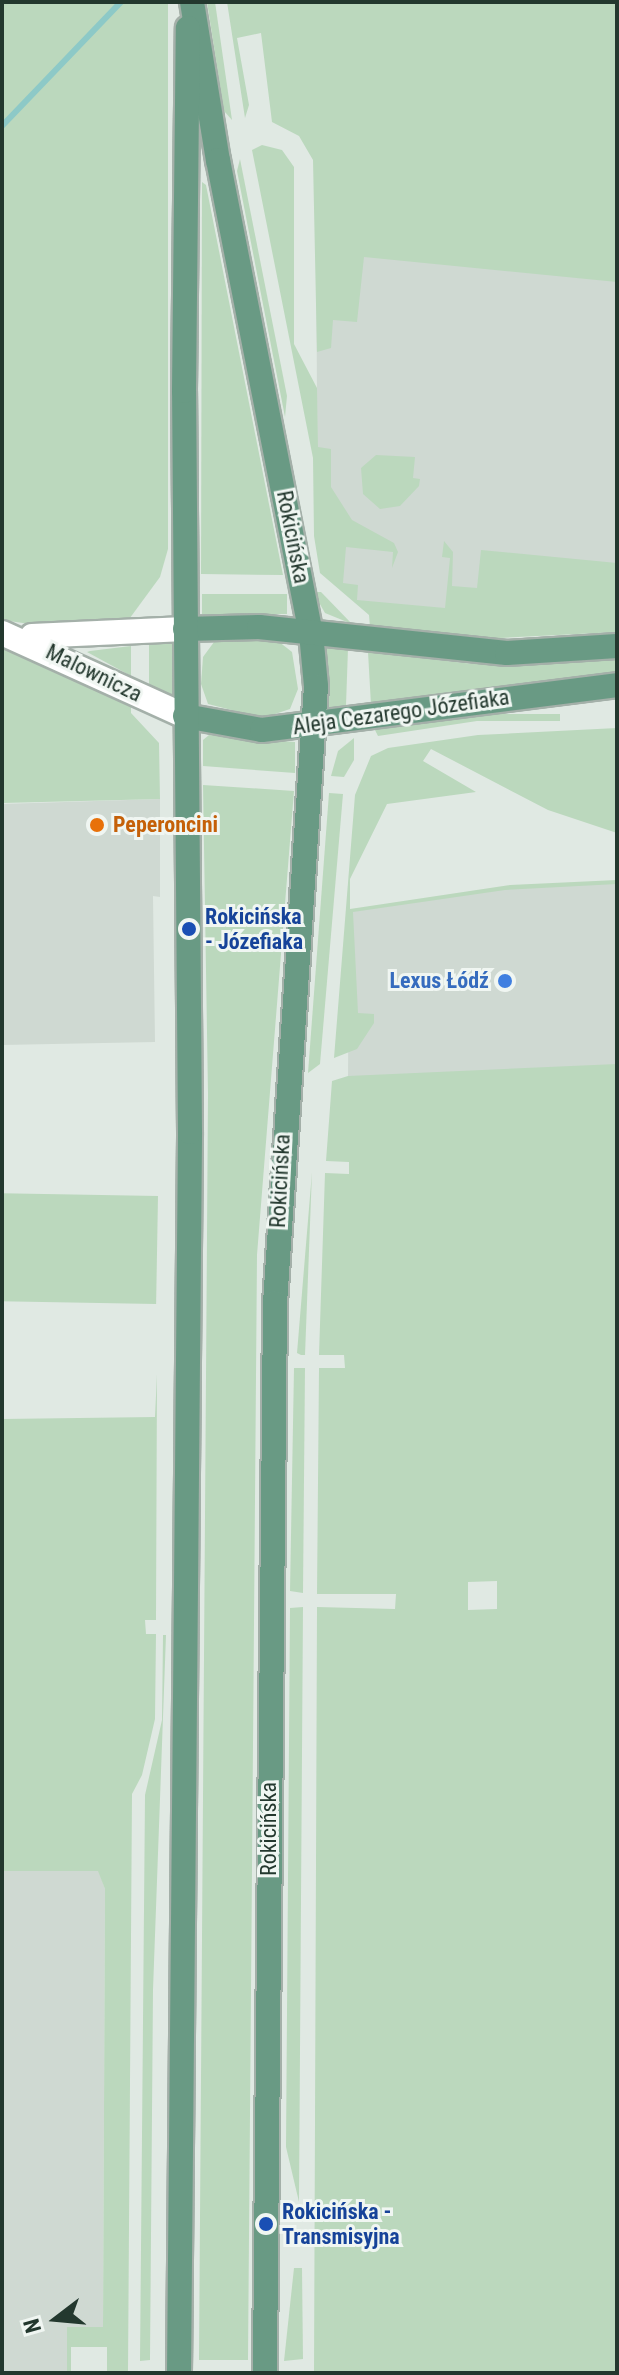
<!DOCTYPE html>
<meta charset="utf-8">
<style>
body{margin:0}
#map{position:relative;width:619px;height:2375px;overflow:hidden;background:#e0e9e3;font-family:"Roboto Condensed",sans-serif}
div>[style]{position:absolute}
.built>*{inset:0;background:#cfd9d2}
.green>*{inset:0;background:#bbd8bd;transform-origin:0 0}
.stream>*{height:6px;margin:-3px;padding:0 3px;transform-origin:3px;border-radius:3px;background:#8dc9c7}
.roads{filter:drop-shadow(2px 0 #a4b0a9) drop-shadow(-2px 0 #a4b0a9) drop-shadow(0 2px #a4b0a9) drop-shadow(0 -2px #a4b0a9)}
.minor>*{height:24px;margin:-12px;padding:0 12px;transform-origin:12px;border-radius:12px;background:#fff}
.major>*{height:24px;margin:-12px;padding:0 12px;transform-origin:12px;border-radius:12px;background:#699a84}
.dots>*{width:22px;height:22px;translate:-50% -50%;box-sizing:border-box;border:4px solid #f0f6f2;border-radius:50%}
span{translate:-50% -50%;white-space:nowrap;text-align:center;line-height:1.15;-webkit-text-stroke:6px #f0f6f2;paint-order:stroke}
.street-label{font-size:22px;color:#23382e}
.food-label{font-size:22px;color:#c56008;font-weight:700}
.left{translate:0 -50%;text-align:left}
.transit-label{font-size:22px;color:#164399;font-weight:700}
.shop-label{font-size:22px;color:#366cbe;font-weight:700}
.right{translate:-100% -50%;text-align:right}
.frame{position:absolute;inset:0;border:4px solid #23382e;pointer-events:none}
.north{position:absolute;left:16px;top:2279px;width:80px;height:80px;-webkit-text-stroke:6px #f0f6f2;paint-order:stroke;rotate:254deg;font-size:22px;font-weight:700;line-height:32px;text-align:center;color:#23382e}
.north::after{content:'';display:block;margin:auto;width:28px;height:36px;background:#23382e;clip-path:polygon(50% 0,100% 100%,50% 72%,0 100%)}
</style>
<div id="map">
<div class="built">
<i style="clip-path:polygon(316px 234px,617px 263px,617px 601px,375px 619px,341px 589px,318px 559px)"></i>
<i style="clip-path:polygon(160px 799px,160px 897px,153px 896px,155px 1042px,2px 1045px,2px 804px)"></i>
<i style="clip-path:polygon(617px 883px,617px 1067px,348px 1081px,349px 911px,509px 888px)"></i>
<i style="clip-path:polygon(2px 1871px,99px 1871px,105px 1889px,103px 2327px,67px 2327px,67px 2373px,2px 2373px)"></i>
</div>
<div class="green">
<i style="clip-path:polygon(2px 2px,168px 2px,168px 549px,160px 577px,127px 622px,44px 626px,2px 620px)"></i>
<i style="clip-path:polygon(207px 2px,215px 2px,232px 120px,224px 111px)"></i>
<i style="clip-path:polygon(227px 2px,617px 2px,617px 282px,364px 257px,357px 322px,333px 320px,331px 348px,317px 352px,313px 160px,299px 136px,272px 122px,261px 33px,237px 38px,249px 105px,245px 118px)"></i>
<i style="clip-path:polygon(262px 145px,282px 150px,294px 167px,294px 344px,317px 388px,318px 447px,331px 449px,331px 487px,352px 520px,394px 543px,398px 552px,392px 568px,393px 552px,346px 547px,343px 583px,358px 585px,357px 600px,445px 608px,450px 558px,442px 557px,444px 541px,453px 552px,452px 586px,477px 588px,481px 550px,617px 563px,617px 632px,479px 639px,370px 627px,369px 615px,320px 573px,314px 536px,313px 458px,252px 150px)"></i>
<i style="clip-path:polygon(240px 159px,287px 396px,285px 417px,237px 171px)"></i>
<i style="clip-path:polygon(202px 182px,206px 185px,283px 575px,201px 574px)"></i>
<i style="clip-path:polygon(376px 455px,415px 457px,413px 478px,420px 479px,419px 486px,400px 506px,380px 509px,363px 494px,361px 468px)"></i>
<i style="clip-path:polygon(313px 592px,321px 592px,352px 624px,325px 613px)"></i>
<i style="left:202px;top:594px;width:85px;height:20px"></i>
<i style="clip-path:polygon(227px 637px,278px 641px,292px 652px,298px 689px,290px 709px,263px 718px,208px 704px,201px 684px,203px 657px,214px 642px)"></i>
<i style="clip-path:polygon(175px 641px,175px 697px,173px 697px,149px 686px,149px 644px)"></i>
<i style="clip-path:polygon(2px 644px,131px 700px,131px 713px,159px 743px,160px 799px,2px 803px)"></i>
<i style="clip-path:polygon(131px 646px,131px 676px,87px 652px,90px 651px)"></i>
<i style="left:322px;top:648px;width:26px;height:63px;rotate:2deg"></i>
<i style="clip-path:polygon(368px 652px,473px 664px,617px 657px,617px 672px,371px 705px)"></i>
<i style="clip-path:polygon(493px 714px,560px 714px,560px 721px,477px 721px,378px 736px,375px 730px)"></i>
<i style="clip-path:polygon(617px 728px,617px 833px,548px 810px,431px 749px,423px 761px,476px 792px,387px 804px,350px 879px,350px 909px,510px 885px,617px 880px,617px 884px,505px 890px,353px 912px,358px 1013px,374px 1014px,374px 1023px,357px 1049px,334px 1058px,355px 795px,371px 756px,388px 748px,478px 735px)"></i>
<i style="clip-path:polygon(209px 735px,295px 742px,295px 773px,203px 766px,203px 740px)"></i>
<i style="clip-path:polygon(354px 738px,354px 760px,344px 777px,331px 776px,338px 751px)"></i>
<i style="clip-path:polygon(203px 785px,294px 791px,257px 1255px,248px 2360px,199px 2360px,208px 1094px)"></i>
<i style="clip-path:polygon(329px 793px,343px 794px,320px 1064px,308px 1073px)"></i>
<i style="clip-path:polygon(evenodd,617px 1064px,617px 2373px,314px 2373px,317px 1607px,395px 1609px,396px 1594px,317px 1594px,319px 1368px,345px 1368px,344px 1355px,319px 1355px,325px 1173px,349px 1174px,349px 1162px,326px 1161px,332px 1081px,348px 1076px,617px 1064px,497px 1581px,497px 1609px,468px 1610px,468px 1582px,497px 1581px)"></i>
<i style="clip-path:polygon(312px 1172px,305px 1355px,301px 1355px,297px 1353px)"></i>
<i style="left:158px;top:1196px;width:108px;height:156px;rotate:91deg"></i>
<i style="clip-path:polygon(294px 1368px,305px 1368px,303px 1593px,290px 1591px)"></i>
<i style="clip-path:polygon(157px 1374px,156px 1620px,145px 1620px,146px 1634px,156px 1634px,155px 1719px,142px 1775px,132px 1794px,128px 2373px,107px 2373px,107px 2347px,71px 2347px,71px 2373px,67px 2373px,67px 2327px,103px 2327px,105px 1889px,98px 1871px,2px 1871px,2px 1419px,155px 1417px)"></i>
<i style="clip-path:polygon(303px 1607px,301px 1901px,299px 2202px,286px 2147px,290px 1608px)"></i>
<i style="clip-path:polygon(163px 1635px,166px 1635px,153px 1990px,150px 2360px,140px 2361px,145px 1795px,162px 1720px)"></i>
<i style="clip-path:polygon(294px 2268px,302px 2268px,303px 2359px,284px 2361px)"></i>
</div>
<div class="stream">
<i style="left:2px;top:126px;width:172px;rotate:-46.2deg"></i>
</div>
<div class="roads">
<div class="minor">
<i style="left:2px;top:633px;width:201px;rotate:24.4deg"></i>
<i style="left:32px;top:636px;width:153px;rotate:-2.6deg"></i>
</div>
<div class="major">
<i style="left:192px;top:2px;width:160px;rotate:80.7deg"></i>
<i style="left:218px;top:160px;width:482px;rotate:78.9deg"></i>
<i style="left:311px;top:633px;width:53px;rotate:84.6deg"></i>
<i style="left:316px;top:686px;width:618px;rotate:93.8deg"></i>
<i style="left:275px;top:1303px;width:1070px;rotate:90.54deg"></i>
<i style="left:185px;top:629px;width:74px;rotate:-1.5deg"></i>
<i style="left:259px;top:627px;width:249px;rotate:6deg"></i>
<i style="left:507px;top:653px;width:110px;rotate:-3.6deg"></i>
<i style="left:185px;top:716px;width:78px;rotate:10.3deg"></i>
<i style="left:262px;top:730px;width:358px;rotate:-7.2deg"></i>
<i style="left:179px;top:2373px;width:1241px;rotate:-89.49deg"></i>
<i style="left:190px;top:1132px;width:741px;rotate:-90.46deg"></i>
<i style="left:184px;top:391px;width:363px;rotate:-89.4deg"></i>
</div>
</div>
<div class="dots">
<i style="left:97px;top:825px;background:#e8710a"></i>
<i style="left:189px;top:929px;background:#1a4fb4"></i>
<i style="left:505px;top:981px;background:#3f7fe0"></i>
<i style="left:266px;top:2224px;background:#1a4fb4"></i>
</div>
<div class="street-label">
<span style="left:293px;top:537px;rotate:79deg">Rokicińska</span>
<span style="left:94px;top:673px;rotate:26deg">Malownicza</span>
<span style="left:401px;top:712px;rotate:-8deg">Aleja Cezarego Józefiaka</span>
<span style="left:280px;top:1181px;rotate:-87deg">Rokicińska</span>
<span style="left:269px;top:1829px;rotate:-90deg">Rokicińska</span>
</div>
<div class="food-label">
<span class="left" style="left:113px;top:825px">Peperoncini</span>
</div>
<div class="transit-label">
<span class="left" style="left:205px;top:929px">Rokicińska<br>- Józefiaka</span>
<span class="left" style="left:282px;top:2224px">Rokicińska -<br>Transmisyjna</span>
</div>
<div class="shop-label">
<span class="right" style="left:489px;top:981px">Lexus Łódź</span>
</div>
<div class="frame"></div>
<div class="north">N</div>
</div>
